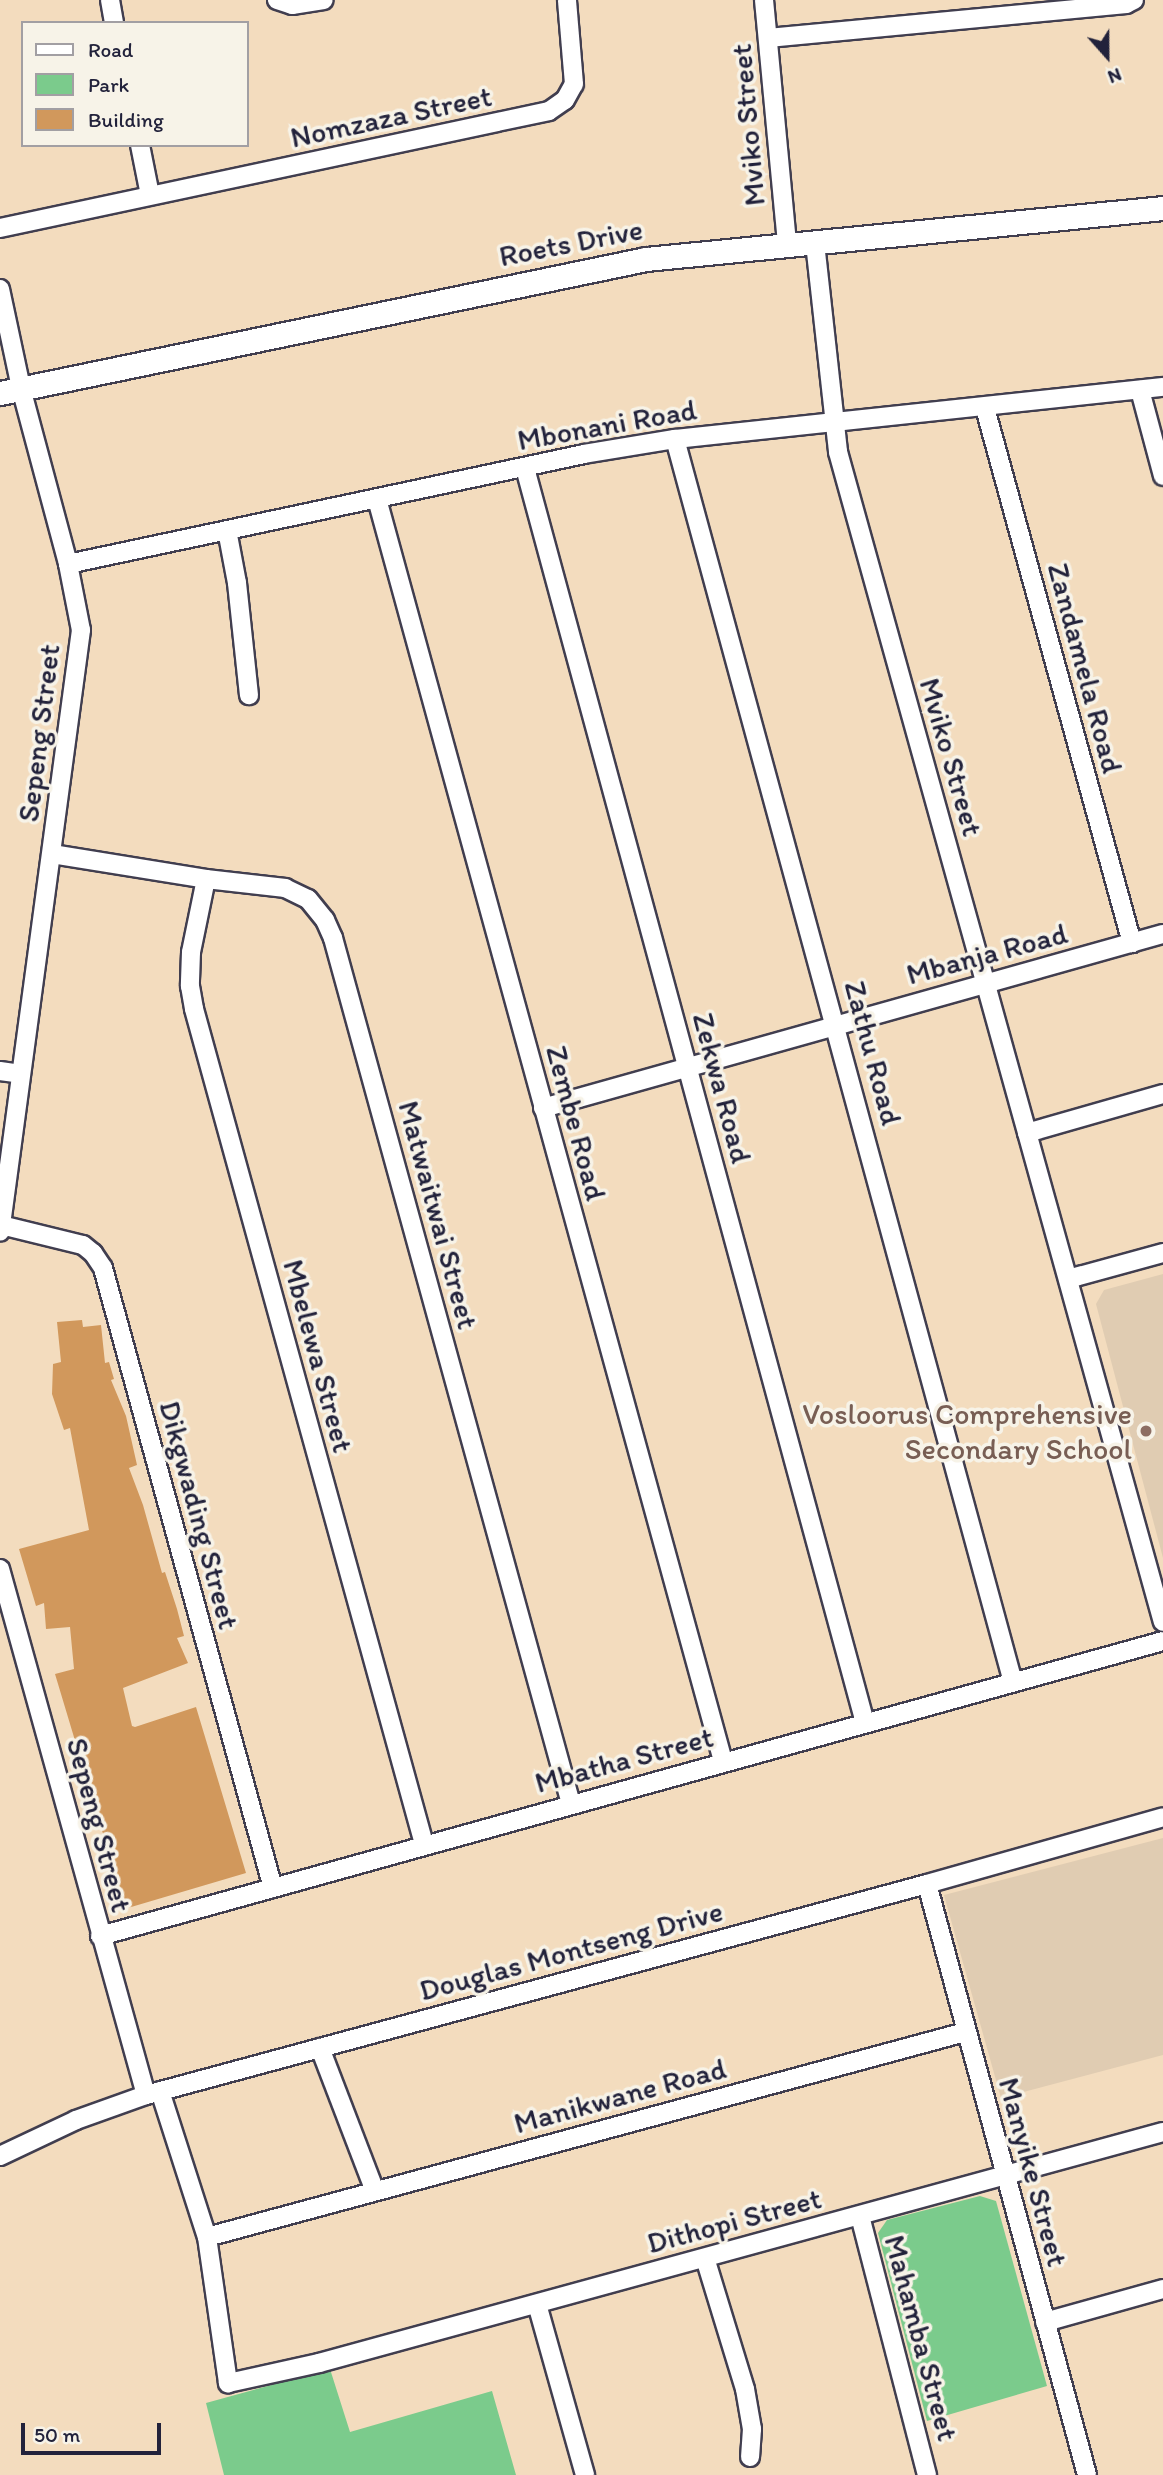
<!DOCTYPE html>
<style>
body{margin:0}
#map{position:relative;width:1163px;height:2475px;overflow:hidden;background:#f3dcbe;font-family:Itim,sans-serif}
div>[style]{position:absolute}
.built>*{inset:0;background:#e0ccb2}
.green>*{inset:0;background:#7bcb8c}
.building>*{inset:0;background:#d1985c}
.roads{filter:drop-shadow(2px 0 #413e4f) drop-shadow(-2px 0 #413e4f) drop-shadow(0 2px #413e4f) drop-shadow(0 -2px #413e4f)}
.minor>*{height:18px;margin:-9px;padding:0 9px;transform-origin:9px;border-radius:9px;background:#fff}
.tertiary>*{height:23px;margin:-11.5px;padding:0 11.5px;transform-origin:11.5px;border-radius:11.5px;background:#fff}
.dots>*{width:19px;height:19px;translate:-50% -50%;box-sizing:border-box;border:4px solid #f7f3e8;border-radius:50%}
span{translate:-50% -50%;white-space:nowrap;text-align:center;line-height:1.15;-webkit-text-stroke:7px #f7f3e8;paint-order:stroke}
.street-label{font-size:30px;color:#22223b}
.education-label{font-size:30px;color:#785e54}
.right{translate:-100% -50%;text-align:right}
.legend{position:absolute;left:21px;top:21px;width:228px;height:126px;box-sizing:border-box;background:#f7f3e8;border:2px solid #a29fa3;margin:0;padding:9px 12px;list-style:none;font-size:21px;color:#22223b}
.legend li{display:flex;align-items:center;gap:14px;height:35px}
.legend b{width:35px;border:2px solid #a29fa3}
.north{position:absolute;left:1072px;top:21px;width:70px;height:70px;-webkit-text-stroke:5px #f7f3e8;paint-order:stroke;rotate:159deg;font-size:19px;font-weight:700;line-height:28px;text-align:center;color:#22223b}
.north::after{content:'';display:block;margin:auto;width:24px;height:32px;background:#22223b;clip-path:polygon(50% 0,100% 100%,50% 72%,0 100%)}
.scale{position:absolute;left:21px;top:2423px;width:140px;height:32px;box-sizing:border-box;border:4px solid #22223b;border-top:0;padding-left:9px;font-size:21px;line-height:24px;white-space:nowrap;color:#22223b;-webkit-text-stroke:5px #f7f3e8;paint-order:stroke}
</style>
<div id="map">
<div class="built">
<i style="clip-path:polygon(1163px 1274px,1163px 1558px,1096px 1304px,1104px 1290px)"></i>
<i style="clip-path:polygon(1163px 1838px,1163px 2055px,1001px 2098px,944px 1895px)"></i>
</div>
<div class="green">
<i style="clip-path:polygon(980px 2196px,996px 2201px,1047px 2386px,927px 2421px,878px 2233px,887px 2220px)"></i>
<i style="clip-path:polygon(330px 2369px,350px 2432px,492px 2391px,516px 2475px,224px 2475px,206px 2403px)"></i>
</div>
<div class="building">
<i style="clip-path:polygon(82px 1320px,83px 1327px,101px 1325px,105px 1363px,109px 1362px,114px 1379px,111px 1380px,126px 1416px,137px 1465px,129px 1468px,143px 1505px,162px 1573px,165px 1572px,177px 1609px,184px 1636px,177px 1638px,188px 1663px,123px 1688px,132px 1726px,135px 1727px,196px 1707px,246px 1873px,121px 1910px,107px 1870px,110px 1869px,101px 1838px,104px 1837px,55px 1674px,74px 1669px,70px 1627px,46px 1629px,44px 1603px,36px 1606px,19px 1549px,89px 1530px,70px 1428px,64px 1430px,52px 1394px,53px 1364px,61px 1362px,57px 1322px)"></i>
</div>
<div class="roads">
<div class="minor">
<i style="left:110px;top:0;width:23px;rotate:80deg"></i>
<i style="left:277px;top:0;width:16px;rotate:18deg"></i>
<i style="left:292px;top:5px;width:32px;rotate:-9deg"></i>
<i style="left:764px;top:0;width:246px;rotate:84.6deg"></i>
<i style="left:768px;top:38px;width:360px;rotate:-5.4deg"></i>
<i style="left:1126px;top:4px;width:9px;rotate:-27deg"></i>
<i style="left:140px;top:145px;width:51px;rotate:78.7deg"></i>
<i style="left:0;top:228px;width:561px;rotate:-12.03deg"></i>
<i style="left:549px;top:111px;width:19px;rotate:-35deg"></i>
<i style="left:565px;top:100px;width:18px;rotate:-61deg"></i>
<i style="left:574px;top:84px;width:84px;rotate:-94.8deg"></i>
<i style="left:815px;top:243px;width:210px;rotate:83.7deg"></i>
<i style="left:838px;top:452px;width:1214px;rotate:74.48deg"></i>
<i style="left:0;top:289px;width:101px;rotate:78deg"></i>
<i style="left:21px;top:388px;width:182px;rotate:75deg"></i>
<i style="left:68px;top:564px;width:67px;rotate:78.9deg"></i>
<i style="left:81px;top:630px;width:607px;rotate:97.66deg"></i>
<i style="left:1140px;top:390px;width:89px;rotate:75deg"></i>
<i style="left:985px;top:408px;width:555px;rotate:74.64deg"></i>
<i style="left:675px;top:439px;width:1288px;rotate:74.79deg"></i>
<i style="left:525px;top:468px;width:1300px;rotate:74.84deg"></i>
<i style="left:377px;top:499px;width:1309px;rotate:74.67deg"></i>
<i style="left:227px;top:530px;width:54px;rotate:79.3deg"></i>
<i style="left:237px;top:583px;width:113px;rotate:83.9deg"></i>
<i style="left:68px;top:564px;width:528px;rotate:-12.03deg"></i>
<i style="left:584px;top:454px;width:92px;rotate:-9.4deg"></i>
<i style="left:675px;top:439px;width:491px;rotate:-6.1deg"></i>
<i style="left:52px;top:854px;width:156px;rotate:9.2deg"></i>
<i style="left:206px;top:879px;width:80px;rotate:6.5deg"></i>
<i style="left:285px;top:888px;width:25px;rotate:26deg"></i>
<i style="left:308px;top:899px;width:27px;rotate:51deg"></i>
<i style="left:325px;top:920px;width:20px;rotate:66deg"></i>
<i style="left:333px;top:938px;width:898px;rotate:74.63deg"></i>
<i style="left:206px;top:879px;width:75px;rotate:101.6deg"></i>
<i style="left:191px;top:952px;width:34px;rotate:92deg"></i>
<i style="left:190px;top:986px;width:23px;rotate:80deg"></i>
<i style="left:194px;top:1009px;width:866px;rotate:74.6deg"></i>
<i style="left:0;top:1071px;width:21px;rotate:8deg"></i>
<i style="left:543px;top:1108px;width:644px;rotate:-15.68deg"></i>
<i style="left:1027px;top:1133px;width:141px;rotate:-16deg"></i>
<i style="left:1px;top:1225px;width:84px;rotate:13.7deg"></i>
<i style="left:83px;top:1245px;width:13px;rotate:39deg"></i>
<i style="left:93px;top:1253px;width:18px;rotate:56deg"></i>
<i style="left:103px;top:1268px;width:643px;rotate:74.67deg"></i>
<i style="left:1068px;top:1279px;width:98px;rotate:-15.3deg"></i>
<i style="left:0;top:1569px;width:546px;rotate:74.49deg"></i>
<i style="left:927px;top:1884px;width:612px;rotate:74.85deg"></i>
<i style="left:100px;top:1936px;width:1103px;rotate:-15.51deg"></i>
<i style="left:320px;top:2048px;width:153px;rotate:69deg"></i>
<i style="left:160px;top:2091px;width:153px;rotate:72.2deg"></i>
<i style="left:207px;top:2237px;width:148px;rotate:81.8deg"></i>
<i style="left:228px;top:2383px;width:93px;rotate:-12.4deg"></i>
<i style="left:319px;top:2363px;width:875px;rotate:-15.31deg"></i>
<i style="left:0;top:2156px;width:84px;rotate:-25.3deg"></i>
<i style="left:76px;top:2120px;width:74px;rotate:-19.7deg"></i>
<i style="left:146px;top:2095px;width:809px;rotate:-15.12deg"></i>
<i style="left:927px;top:1884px;width:245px;rotate:-15.8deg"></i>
<i style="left:860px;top:2216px;width:268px;rotate:75.5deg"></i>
<i style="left:207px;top:2237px;width:785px;rotate:-15.13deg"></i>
<i style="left:705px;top:2258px;width:137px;rotate:73deg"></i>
<i style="left:745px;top:2389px;width:41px;rotate:80.1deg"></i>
<i style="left:752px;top:2429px;width:28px;rotate:94deg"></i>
<i style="left:537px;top:2304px;width:178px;rotate:74.3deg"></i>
<i style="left:1045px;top:2322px;width:123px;rotate:-15.6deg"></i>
</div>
<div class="tertiary">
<i style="left:0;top:393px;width:660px;rotate:-11.72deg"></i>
<i style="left:646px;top:259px;width:520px;rotate:-5.63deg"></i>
</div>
</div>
<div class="dots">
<i style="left:1146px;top:1431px;background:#8d6e63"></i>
</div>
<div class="street-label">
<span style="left:391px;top:117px;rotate:-12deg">Nomzaza Street</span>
<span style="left:748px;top:125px;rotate:-95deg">Mviko Street</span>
<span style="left:571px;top:243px;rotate:-11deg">Roets Drive</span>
<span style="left:607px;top:425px;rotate:-10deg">Mbonani Road</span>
<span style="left:1085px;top:668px;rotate:75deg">Zandamela Road</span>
<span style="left:39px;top:733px;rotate:-83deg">Sepeng Street</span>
<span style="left:951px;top:757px;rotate:74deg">Mviko Street</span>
<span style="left:987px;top:954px;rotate:-15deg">Mbanja Road</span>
<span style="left:873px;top:1053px;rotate:75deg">Zathu Road</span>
<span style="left:722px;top:1088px;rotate:75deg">Zekwa Road</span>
<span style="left:576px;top:1123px;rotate:75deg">Zembe Road</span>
<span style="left:438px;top:1215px;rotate:75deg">Matwaitwai Street</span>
<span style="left:318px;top:1356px;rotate:75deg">Mbelewa Street</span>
<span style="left:199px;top:1515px;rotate:75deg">Dikgwading Street</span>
<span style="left:624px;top:1760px;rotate:-15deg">Mbatha Street</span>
<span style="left:99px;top:1825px;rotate:75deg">Sepeng Street</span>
<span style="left:571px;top:1951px;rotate:-15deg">Douglas Montseng Drive</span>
<span style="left:620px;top:2096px;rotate:-15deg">Manikwane Road</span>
<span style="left:1033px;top:2172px;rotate:75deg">Manyike Street</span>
<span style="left:734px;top:2221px;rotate:-15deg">Dithopi Street</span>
<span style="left:921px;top:2338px;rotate:75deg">Mahamba Street</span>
</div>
<div class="education-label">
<span class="right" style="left:1132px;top:1431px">Vosloorus Comprehensive<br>Secondary School</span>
</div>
<ul class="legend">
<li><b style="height:9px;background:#fff"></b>Road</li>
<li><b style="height:19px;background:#7bcb8c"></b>Park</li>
<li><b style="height:19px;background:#d1985c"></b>Building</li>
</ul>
<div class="north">N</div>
<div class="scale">50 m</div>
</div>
